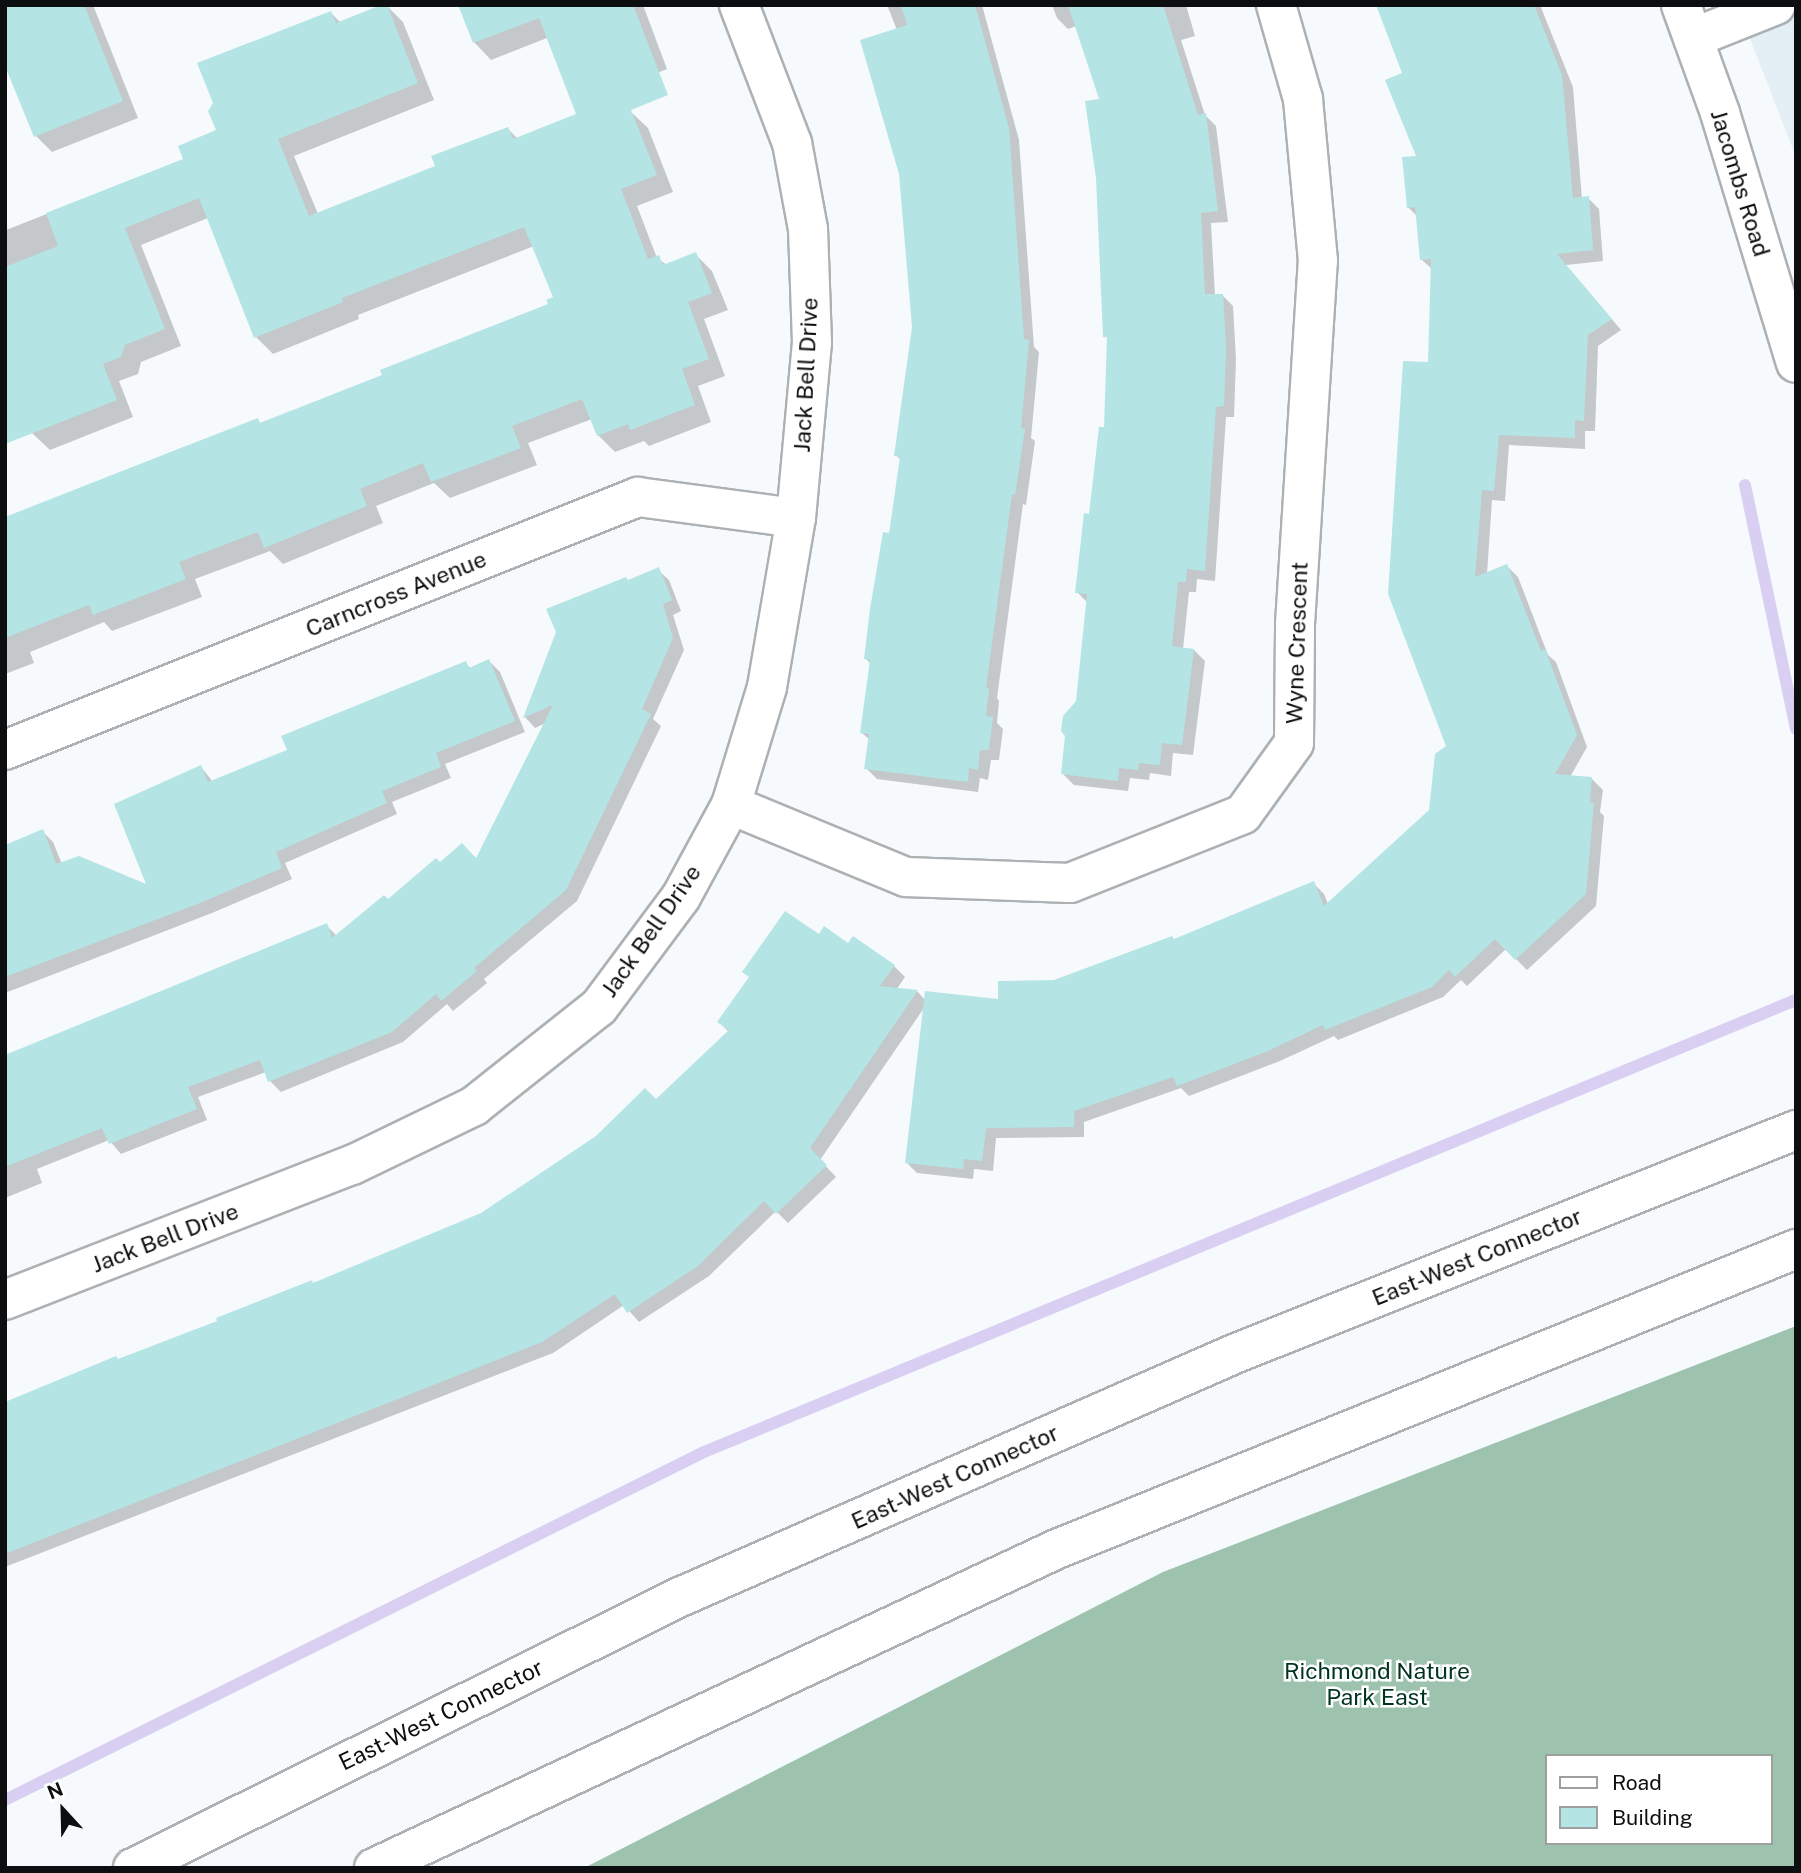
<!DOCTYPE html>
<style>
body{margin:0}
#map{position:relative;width:1801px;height:1873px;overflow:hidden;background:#f6fafd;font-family:"Public Sans",sans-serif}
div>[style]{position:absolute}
.built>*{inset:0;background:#e3eff5}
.forest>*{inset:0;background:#9dc3ae}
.shadow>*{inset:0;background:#0003}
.stream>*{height:12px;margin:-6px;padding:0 6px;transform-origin:6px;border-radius:6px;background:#d9cff3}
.building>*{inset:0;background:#b4e5e4}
.roads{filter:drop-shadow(2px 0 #adb1b3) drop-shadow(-2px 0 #adb1b3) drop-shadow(0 2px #adb1b3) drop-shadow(0 -2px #adb1b3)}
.minor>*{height:38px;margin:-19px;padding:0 19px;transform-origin:19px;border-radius:19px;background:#fff}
.tertiary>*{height:38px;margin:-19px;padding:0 19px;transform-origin:19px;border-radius:19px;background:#fff}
.motorway>*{height:38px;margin:-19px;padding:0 19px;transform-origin:19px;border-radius:19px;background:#fff}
span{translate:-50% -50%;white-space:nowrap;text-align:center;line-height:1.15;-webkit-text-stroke:5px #fff;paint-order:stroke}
.street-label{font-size:23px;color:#0d0e0f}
.park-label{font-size:23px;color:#013420}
.frame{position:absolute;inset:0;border:7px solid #0d0e0f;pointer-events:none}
.legend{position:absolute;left:1545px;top:1754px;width:228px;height:91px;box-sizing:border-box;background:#fff;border:2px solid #9e9f9f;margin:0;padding:9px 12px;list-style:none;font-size:21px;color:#0d0e0f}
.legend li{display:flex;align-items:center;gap:14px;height:35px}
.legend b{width:35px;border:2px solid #9e9f9f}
.north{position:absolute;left:28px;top:1775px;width:70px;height:70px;-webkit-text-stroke:5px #fff;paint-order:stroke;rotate:338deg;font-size:19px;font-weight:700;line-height:28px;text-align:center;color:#0d0e0f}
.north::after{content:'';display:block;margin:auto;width:24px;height:32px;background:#0d0e0f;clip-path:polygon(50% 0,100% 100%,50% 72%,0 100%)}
</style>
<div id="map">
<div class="built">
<i style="clip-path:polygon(1737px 5px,1796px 5px,1796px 157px)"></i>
</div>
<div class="forest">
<i style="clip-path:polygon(evenodd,1796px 1326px,1796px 1868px,584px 1868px,1163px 1572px,1796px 1326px,1547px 1756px,1771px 1756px,1771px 1843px,1547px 1843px,1547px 1756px)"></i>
</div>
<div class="shadow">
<i style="clip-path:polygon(5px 5px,93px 5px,138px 118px,52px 152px,36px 136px)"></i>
<i style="clip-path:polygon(386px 5px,403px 22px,434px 100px,294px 156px,318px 214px,437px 167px,508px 129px,518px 139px,578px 115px,547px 38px,491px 60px,474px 42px,460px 5px,643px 5px,667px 69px,621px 88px,630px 111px,648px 128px,673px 192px,637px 206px,657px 258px,667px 265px,695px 254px,712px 271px,728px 310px,704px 319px,725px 376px,698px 386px,711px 422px,649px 446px,644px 441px,615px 452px,598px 435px,592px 419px,528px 443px,537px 465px,450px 498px,434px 483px,376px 506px,383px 523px,283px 564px,270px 551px,195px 579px,202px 597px,112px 631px,104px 622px,30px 652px,34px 663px,5px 674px,5px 519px,385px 376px,550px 305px,555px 298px,534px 246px,358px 315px,359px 319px,273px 354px,256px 337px,208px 218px,141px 245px,181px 346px,141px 362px,138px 374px,119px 381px,133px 417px,50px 450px,32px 433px,26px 418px,5px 417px,5px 228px,6px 230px,185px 160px,218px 131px,331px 13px,341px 23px)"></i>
<i style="clip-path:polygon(887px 5px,982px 5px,1019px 140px,1034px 347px,1039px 352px,1031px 438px,1035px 441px,1026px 505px,1023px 504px,997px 698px,999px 701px,997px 723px,1003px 729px,999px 760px,991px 760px,988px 780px,980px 778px,978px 792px,877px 779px,866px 768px,870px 740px,862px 733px,871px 664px,866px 659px,890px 535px,901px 460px,896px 455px,914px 327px,897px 30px)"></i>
<i style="clip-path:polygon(1052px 5px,1186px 5px,1195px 36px,1181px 40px,1205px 115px,1216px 126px,1228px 222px,1211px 223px,1215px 296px,1222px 295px,1233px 306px,1236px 359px,1234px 417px,1226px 417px,1215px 581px,1197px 579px,1196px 592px,1189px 592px,1183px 649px,1194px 650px,1205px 661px,1193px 755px,1173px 753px,1171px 776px,1150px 773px,1149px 780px,1130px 778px,1128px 791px,1074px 785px,1063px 774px,1077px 702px,1088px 603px,1077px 592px,1105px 429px,1109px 340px,1105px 336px,1101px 101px,1076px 26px,1068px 29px,1057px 18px)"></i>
<i style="clip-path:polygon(1383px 5px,1540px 5px,1573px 87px,1582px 199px,1588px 198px,1599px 209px,1603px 261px,1566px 265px,1621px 330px,1598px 346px,1595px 431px,1585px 431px,1585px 449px,1509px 445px,1505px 501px,1492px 500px,1487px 574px,1507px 566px,1518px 577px,1548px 655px,1556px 662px,1587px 747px,1570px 777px,1592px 779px,1603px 790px,1600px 812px,1604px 816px,1596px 906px,1527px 970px,1506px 949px,1467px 986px,1461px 980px,1443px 997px,1338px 1040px,1334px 1036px,1280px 1061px,1189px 1096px,1181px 1088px,1084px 1122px,1084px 1137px,996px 1138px,993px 1171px,974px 1169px,973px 1179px,917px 1173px,906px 1162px,924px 1008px,820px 1160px,836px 1177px,788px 1223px,776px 1211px,709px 1276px,639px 1322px,624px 1305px,553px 1353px,5px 1567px,5px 1403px,314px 1285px,482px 1214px,656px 1102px,729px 1032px,719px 1022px,819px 936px,848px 945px,854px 938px,894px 966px,905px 977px,896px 990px,918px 992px,925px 1000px,1000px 1001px,1175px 941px,1313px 883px,1324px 894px,1328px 904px,1430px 811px,1448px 746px,1430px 364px,1433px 270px,1421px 259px,1417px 216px,1408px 207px,1418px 157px,1405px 74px)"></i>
<i style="clip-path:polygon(658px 570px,669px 580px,681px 611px,673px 615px,684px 650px,653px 719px,661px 726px,577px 901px,484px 979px,487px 983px,453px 1011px,447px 1004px,403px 1042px,281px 1092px,270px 1081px,266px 1072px,198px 1097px,207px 1120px,121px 1154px,109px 1140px,37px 1169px,42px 1183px,5px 1198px,5px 1056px,326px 925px,337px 936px,440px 864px,477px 860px,546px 723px,535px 728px,525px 717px,558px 632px,629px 581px)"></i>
<i style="clip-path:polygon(489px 661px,500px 672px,525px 732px,445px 764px,451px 778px,392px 802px,397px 814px,285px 863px,292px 879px,212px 913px,5px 993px,5px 846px,42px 831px,53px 842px,62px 864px,149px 887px,201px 767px,213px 782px,289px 751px,466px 663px,471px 669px)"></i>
</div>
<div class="stream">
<i style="left:1745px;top:485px;width:249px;rotate:78.2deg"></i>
<i style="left:5px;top:1800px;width:781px;rotate:-26.47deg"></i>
<i style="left:704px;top:1452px;width:1182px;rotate:-22.49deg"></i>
</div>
<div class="building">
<i style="clip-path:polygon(5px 5px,84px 5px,123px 101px,34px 137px,5px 66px)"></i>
<i style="clip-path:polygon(381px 5px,387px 5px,418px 83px,278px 139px,309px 216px,435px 166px,431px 156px,508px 127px,513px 139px,576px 114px,539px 18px,473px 43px,458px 5px,633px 5px,668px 95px,631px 110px,657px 175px,621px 189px,648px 259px,659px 255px,663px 265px,696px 252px,712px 293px,688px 302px,709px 359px,682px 369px,695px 405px,630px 430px,628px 424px,597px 436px,582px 399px,512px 426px,521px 448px,431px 482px,423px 463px,360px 489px,367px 506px,264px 548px,258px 532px,179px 562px,186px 579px,93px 615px,89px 605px,5px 638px,5px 517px,173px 451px,258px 418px,260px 423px,382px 375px,380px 370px,548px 304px,546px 300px,553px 297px,524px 227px,342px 298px,343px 302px,254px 338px,199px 198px,125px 228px,165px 329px,125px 345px,121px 357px,103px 364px,117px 400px,5px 444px,5px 267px,58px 246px,46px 213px,183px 159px,178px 146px,216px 130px,208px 111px,213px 103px,197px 63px,331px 11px,336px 23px)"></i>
<i style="clip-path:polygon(901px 5px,975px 5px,1009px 128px,1024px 339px,1029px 340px,1021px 428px,1025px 429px,1015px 495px,1012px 494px,986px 688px,989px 688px,986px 716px,993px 717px,989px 750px,980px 750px,978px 770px,969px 768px,968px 782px,864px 769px,869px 734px,860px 733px,870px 660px,864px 659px,870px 609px,883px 532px,889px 533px,900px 457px,894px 456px,912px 327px,899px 174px,860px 40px,907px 25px)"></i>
<i style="clip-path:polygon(1068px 5px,1163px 5px,1198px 115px,1206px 113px,1218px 211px,1201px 213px,1205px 294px,1223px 294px,1226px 347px,1224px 406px,1216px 407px,1205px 571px,1187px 569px,1186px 582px,1178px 582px,1172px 646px,1194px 649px,1182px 745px,1162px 743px,1160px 765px,1139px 763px,1138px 770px,1119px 768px,1118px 781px,1061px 774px,1065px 736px,1061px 731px,1063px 716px,1076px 701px,1087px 594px,1075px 593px,1084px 513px,1089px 514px,1099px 427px,1104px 427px,1107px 337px,1103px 337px,1096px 178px,1085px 101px,1099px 99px)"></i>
<i style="clip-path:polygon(1376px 5px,1534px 5px,1562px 75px,1573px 198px,1589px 196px,1593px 250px,1557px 254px,1612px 319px,1588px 335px,1584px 421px,1575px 420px,1575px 438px,1499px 435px,1494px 491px,1482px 490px,1475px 577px,1507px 564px,1541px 651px,1545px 649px,1577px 735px,1555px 774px,1592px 777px,1590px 803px,1594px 803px,1586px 894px,1515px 960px,1495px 939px,1455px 977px,1449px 970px,1432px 987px,1325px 1030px,1323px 1025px,1268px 1051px,1177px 1086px,1173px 1077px,1074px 1111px,1074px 1127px,986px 1128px,982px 1161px,964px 1159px,963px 1169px,905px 1163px,925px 991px,998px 999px,998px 981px,1054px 980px,1172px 936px,1174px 939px,1314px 881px,1324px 906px,1429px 810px,1435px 754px,1446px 746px,1388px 594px,1403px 361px,1428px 362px,1431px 259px,1420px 260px,1415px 207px,1407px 208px,1402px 157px,1416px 156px,1385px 80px,1402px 73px)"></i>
<i style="clip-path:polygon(659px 567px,672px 600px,663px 604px,673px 638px,642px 709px,651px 714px,566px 890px,474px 968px,477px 971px,441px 1001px,436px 994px,392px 1032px,268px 1082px,260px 1060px,188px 1087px,197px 1109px,109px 1144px,102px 1128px,5px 1167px,5px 1055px,327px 923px,332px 938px,384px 895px,388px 899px,436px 858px,440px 862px,462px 843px,476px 858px,553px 705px,523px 718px,556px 632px,546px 609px,626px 577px,628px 580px)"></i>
<i style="clip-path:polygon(489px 659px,515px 721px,436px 753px,441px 767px,382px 791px,387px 803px,276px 852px,282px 868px,200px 903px,5px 977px,5px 845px,43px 829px,56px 864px,79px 856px,146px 884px,114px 804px,201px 765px,208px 782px,287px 750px,281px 736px,466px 661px,469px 668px)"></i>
<i style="clip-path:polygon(785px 911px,819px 934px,824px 926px,848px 943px,853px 936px,895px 965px,880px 986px,918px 990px,810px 1148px,827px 1165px,776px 1214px,764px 1201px,698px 1266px,627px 1313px,615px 1294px,542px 1342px,5px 1554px,5px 1402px,116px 1356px,118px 1359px,217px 1321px,216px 1318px,312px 1280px,313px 1283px,481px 1213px,596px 1136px,645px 1088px,656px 1099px,729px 1030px,717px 1022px,749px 977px,742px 972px)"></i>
</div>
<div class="roads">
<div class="minor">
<i style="left:1693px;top:38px;width:89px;rotate:-21.7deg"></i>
<i style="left:5px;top:750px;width:682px;rotate:-21.79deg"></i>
<i style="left:638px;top:497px;width:159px;rotate:7.6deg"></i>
<i style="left:731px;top:805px;width:189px;rotate:22.4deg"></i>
<i style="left:906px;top:877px;width:164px;rotate:2.1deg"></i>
<i style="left:1070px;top:883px;width:186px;rotate:-21.7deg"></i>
<i style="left:1243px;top:814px;width:87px;rotate:-54.3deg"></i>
<i style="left:1294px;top:743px;width:119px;rotate:-89.5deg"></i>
<i style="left:1295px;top:624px;width:364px;rotate:-86.4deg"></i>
<i style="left:1318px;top:261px;width:163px;rotate:-95.3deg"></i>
<i style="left:1303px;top:99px;width:98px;rotate:-106deg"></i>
<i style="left:5px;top:1300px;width:372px;rotate:-21.3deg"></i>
<i style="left:352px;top:1165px;width:136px;rotate:-25.8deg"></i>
<i style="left:474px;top:1106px;width:159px;rotate:-38.4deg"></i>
<i style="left:599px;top:1007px;width:137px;rotate:-53.3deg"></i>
<i style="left:681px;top:897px;width:105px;rotate:-61.5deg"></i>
<i style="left:731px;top:805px;width:123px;rotate:-73deg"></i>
<i style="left:767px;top:687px;width:171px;rotate:-80.3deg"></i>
<i style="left:796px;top:518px;width:176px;rotate:-84.8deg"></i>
<i style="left:812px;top:343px;width:114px;rotate:-92deg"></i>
<i style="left:808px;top:229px;width:87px;rotate:-100.5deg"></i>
<i style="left:792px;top:143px;width:148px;rotate:-111deg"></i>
</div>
<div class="tertiary">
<i style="left:1681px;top:5px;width:115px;rotate:70.1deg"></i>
<i style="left:1720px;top:113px;width:261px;rotate:73.1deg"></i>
</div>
<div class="motorway">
<i style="left:133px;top:1868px;width:610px;rotate:-26.36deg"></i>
<i style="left:680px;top:1597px;width:605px;rotate:-23.68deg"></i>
<i style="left:1234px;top:1354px;width:605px;rotate:-21.73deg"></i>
<i style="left:374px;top:1868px;width:754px;rotate:-25.04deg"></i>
<i style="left:1057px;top:1549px;width:798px;rotate:-22.09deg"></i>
</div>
</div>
<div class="street-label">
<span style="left:1740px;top:183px;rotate:73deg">Jacombs Road</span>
<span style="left:806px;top:375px;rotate:-87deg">Jack Bell Drive</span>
<span style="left:396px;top:594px;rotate:-22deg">Carncross Avenue</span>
<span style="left:1297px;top:643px;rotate:-88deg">Wyne Crescent</span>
<span style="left:651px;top:931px;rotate:-55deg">Jack Bell Drive</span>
<span style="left:165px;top:1238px;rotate:-21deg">Jack Bell Drive</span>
<span style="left:1477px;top:1257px;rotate:-22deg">East-West Connector</span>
<span style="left:955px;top:1477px;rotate:-24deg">East-West Connector</span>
<span style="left:441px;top:1715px;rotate:-26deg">East-West Connector</span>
</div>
<div class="park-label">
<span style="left:1377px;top:1684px">Richmond Nature<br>Park East</span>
</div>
<div class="frame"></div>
<ul class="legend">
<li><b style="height:9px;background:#fff"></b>Road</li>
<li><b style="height:19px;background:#b4e5e4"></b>Building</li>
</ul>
<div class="north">N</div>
</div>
